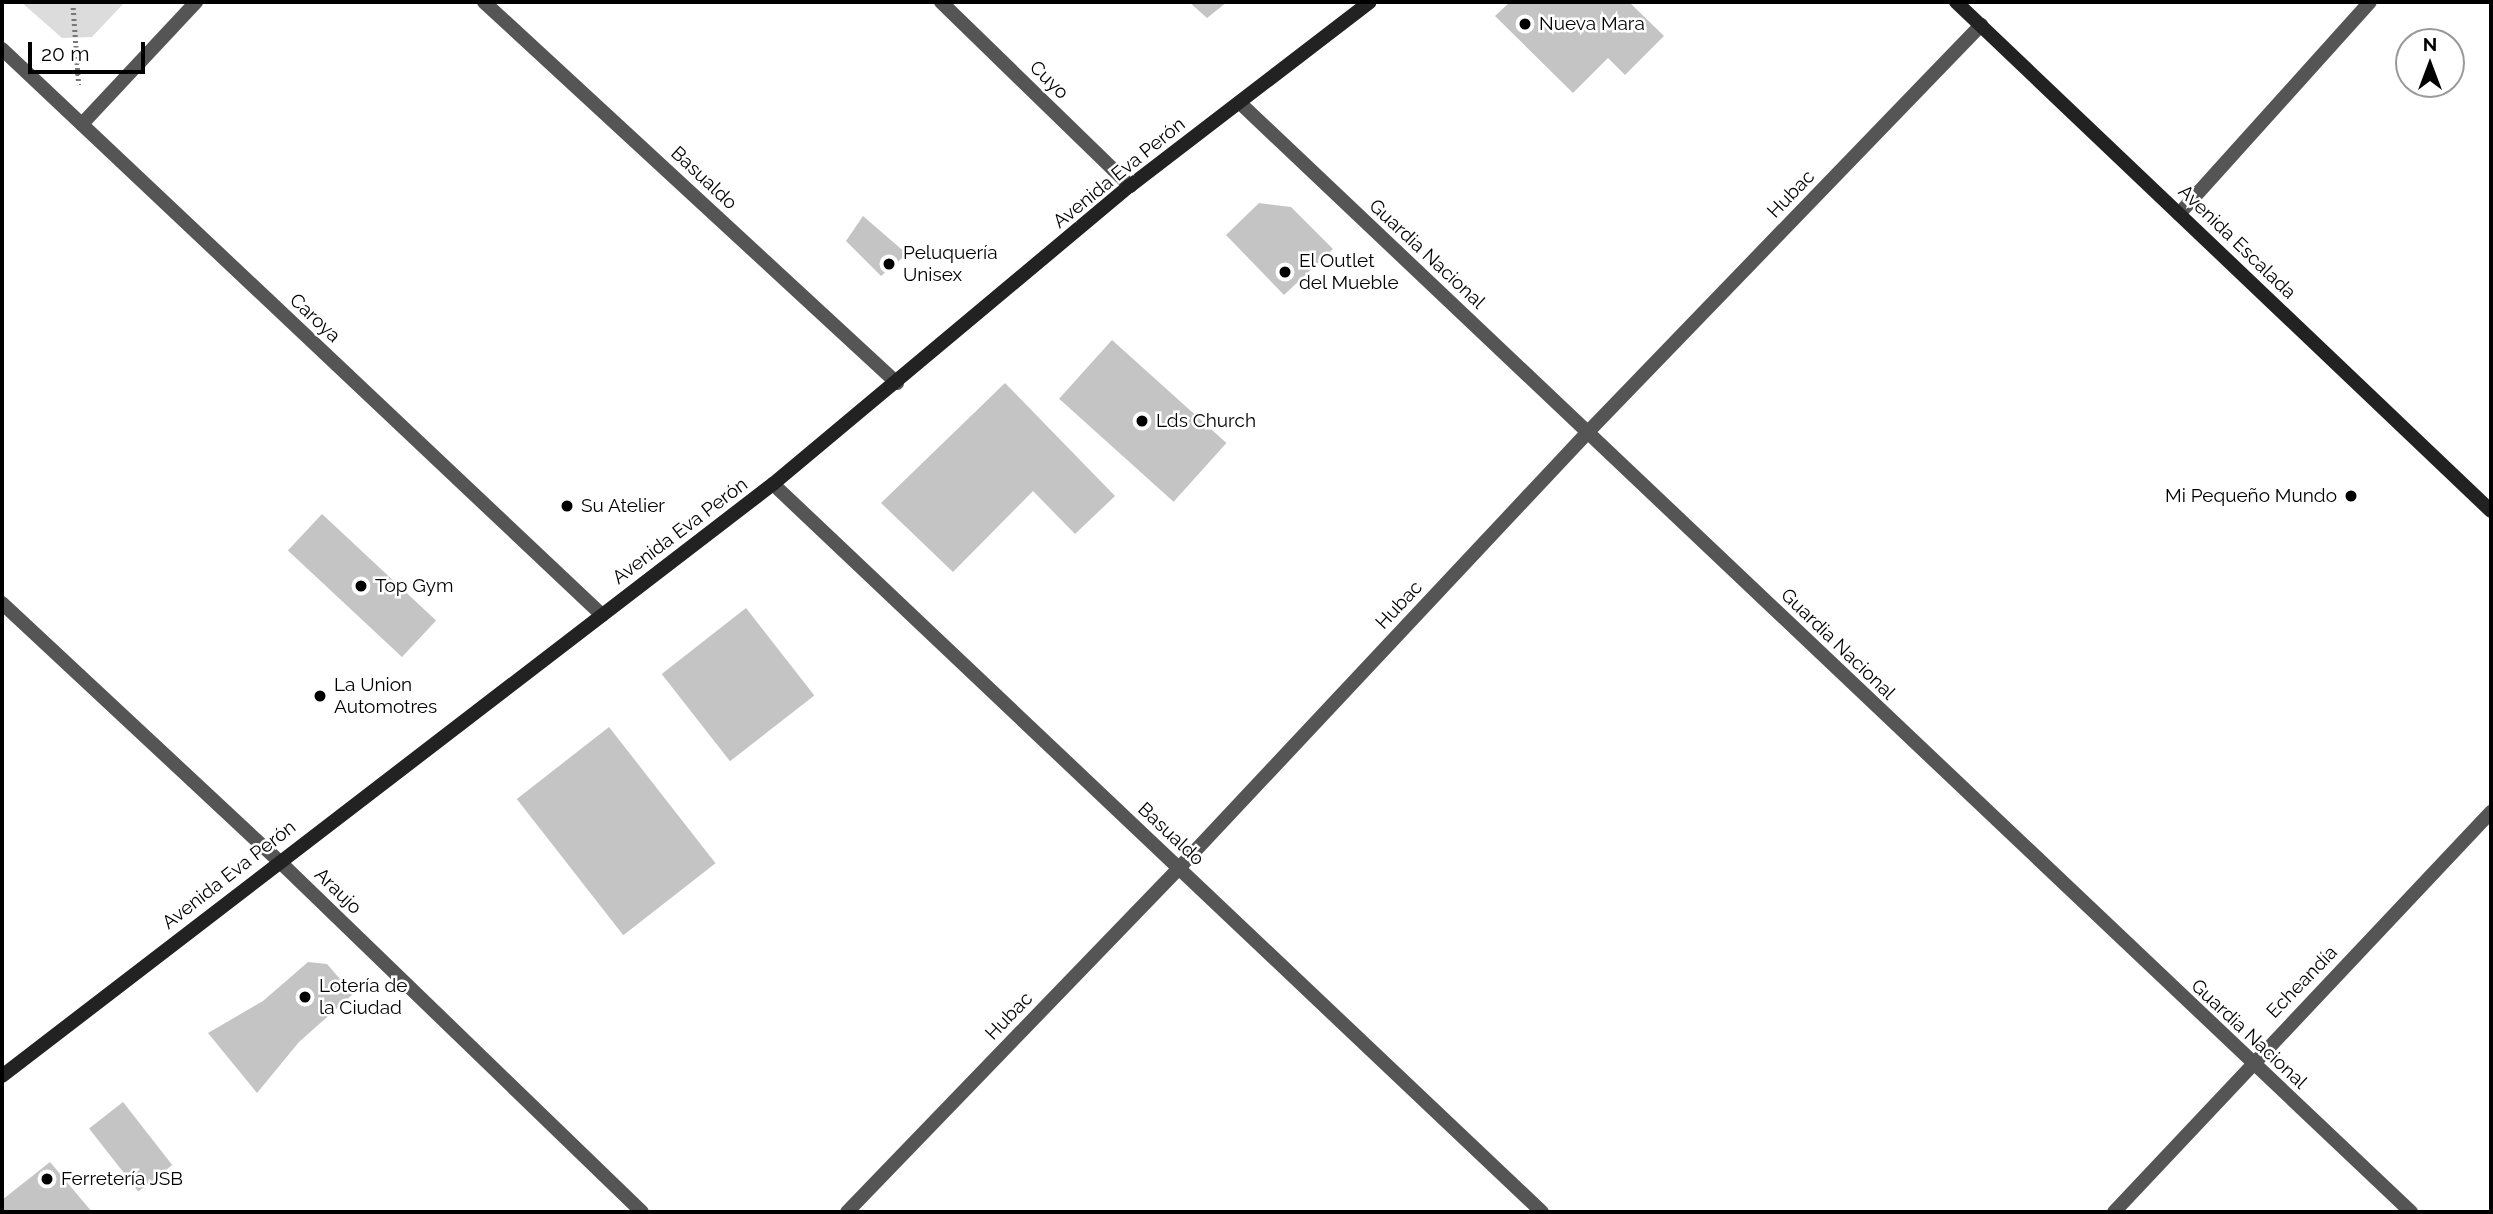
<!DOCTYPE html>
<meta charset="utf-8">
<style>
body{margin:0}
#map{position:relative;width:2493px;height:1214px;overflow:hidden;background:#fff;font-family:Raleway,sans-serif}
div>[style]{position:absolute}
.green>*{inset:0;background:#dcdcdc}
.building>*{inset:0;background:#c4c4c4;transform-origin:0 0}
.path>*{height:4.5px;margin-top:-2.25px;transform-origin:0;background:repeating-linear-gradient(90deg,#777 0 2px,transparent 0 5.5px)}
.minor>*{height:14px;margin:-7px;padding:0 7px;transform-origin:7px;border-radius:7px;background:#555}
.secondary>*{height:14px;margin:-7px;padding:0 7px;transform-origin:7px;border-radius:7px;background:#222}
.dots>*{width:19px;height:19px;translate:-50% -50%;box-sizing:border-box;border:4px solid #fff;border-radius:50%}
span{translate:-50% -50%;white-space:nowrap;text-align:center;line-height:1.15;-webkit-text-stroke:5px #fff;paint-order:stroke}
.poi-label{font-size:19px;color:#000}
.left{translate:0 -50%;text-align:left}
.right{translate:-100% -50%;text-align:right}
.street-label{font-size:19px;color:#000}
.frame{position:absolute;inset:0;border:4px solid #000;pointer-events:none}
.north{position:absolute;left:2395px;top:28px;width:70px;height:70px;box-sizing:border-box;background:#fff;border:2px solid #999;border-radius:50%;rotate:0deg;font-size:19px;font-weight:700;line-height:28px;text-align:center;color:#000}
.north::after{content:'';display:block;margin:auto;width:24px;height:32px;background:#000;clip-path:polygon(50% 0,100% 100%,50% 72%,0 100%)}
.scale{position:absolute;left:28px;top:42px;width:117px;height:32px;box-sizing:border-box;border:4px solid #000;border-top:0;padding-left:9px;font-size:21px;line-height:24px;white-space:nowrap;color:#000;-webkit-text-stroke:5px #fff;paint-order:stroke}
</style>
<div id="map">
<div class="green">
<i style="clip-path:polygon(21px 2px,125px 2px,92px 37px,62px 38px)"></i>
</div>
<div class="building">
<i style="clip-path:polygon(1189px 2px,1227px 2px,1207px 18px)"></i>
<i style="clip-path:polygon(1510px 2px,1629px 2px,1664px 36px,1625px 75px,1608px 58px,1573px 93px,1495px 16px)"></i>
<i style="clip-path:polygon(1259px 203px,1291px 207px,1333px 249px,1284px 295px,1226px 235px)"></i>
<i style="clip-path:polygon(863px 216px,907px 254px,881px 276px,846px 241px)"></i>
<i style="left:1112px;top:340px;width:154px;height:79px;rotate:42deg"></i>
<i style="clip-path:polygon(1005px 383px,1115px 496px,1075px 534px,1033px 491px,953px 572px,881px 503px)"></i>
<i style="left:322px;top:514px;width:156px;height:50px;rotate:43deg"></i>
<i style="left:746px;top:608px;width:111px;height:107px;rotate:52deg"></i>
<i style="left:609px;top:727px;width:173px;height:117px;rotate:52deg"></i>
<i style="clip-path:polygon(308px 962px,327px 964px,353px 994px,299px 1042px,257px 1093px,208px 1033px,263px 1001px)"></i>
<i style="left:123px;top:1102px;width:80px;height:43px;rotate:52deg"></i>
<i style="clip-path:polygon(50px 1162px,92px 1212px,2px 1212px,2px 1200px)"></i>
</div>
<div class="path">
<i style="left:73px;top:2px;width:83px;rotate:85.9deg"></i>
</div>
<div class="minor">
<i style="left:484px;top:2px;width:562px;rotate:42.69deg"></i>
<i style="left:941px;top:2px;width:264px;rotate:44.2deg"></i>
<i style="left:2px;top:49px;width:825px;rotate:43.33deg"></i>
<i style="left:1240px;top:103px;width:1613px;rotate:43.44deg"></i>
<i style="left:82px;top:124px;width:167px;rotate:-46.9deg"></i>
<i style="left:2179px;top:214px;width:285px;rotate:-48deg"></i>
<i style="left:773px;top:484px;width:1059px;rotate:43.43deg"></i>
<i style="left:2px;top:603px;width:379px;rotate:43deg"></i>
<i style="left:279px;top:861px;width:505px;rotate:44.04deg"></i>
<i style="left:847px;top:1212px;width:478px;rotate:-46deg"></i>
<i style="left:1179px;top:868px;width:598px;rotate:-46.83deg"></i>
<i style="left:1588px;top:432px;width:566px;rotate:-46deg"></i>
<i style="left:2114px;top:1212px;width:550px;rotate:-46.7deg"></i>
</div>
<div class="secondary">
<i style="left:1956px;top:2px;width:738px;rotate:43.57deg"></i>
<i style="left:2px;top:1076px;width:972px;rotate:-37.52deg"></i>
<i style="left:773px;top:484px;width:465px;rotate:-39.9deg"></i>
<i style="left:1130px;top:186px;width:302px;rotate:-37.5deg"></i>
</div>
<div class="dots">
<i style="left:1525px;top:24px;background:#000"></i>
<i style="left:889px;top:264px;background:#000"></i>
<i style="left:1285px;top:272px;background:#000"></i>
<i style="left:1142px;top:421px;background:#000"></i>
<i style="left:2351px;top:496px;background:#000"></i>
<i style="left:567px;top:506px;background:#000"></i>
<i style="left:361px;top:586px;background:#000"></i>
<i style="left:320px;top:696px;background:#000"></i>
<i style="left:305px;top:997px;background:#000"></i>
<i style="left:47px;top:1179px;background:#000"></i>
</div>
<div class="poi-label">
<span class="left" style="left:1539px;top:24px">Nueva Mara</span>
<span class="left" style="left:903px;top:264px">Peluquería<br>Unisex</span>
<span class="left" style="left:1299px;top:272px">El Outlet<br>del Mueble</span>
<span class="left" style="left:1156px;top:421px">Lds Church</span>
<span class="right" style="left:2337px;top:496px">Mi Pequeño Mundo</span>
<span class="left" style="left:581px;top:506px">Su Atelier</span>
<span class="left" style="left:375px;top:586px">Top Gym</span>
<span class="left" style="left:334px;top:696px">La Union<br>Automotres</span>
<span class="left" style="left:319px;top:997px">Lotería de<br>la Ciudad</span>
<span class="left" style="left:61px;top:1179px">Ferretería JSB</span>
</div>
<div class="street-label">
<span style="left:1049px;top:80px;rotate:44deg">Cuyo</span>
<span style="left:1119px;top:173px;rotate:-39deg">Avenida Eva Perón</span>
<span style="left:704px;top:178px;rotate:43deg">Basualdo</span>
<span style="left:1791px;top:194px;rotate:-46deg">Hubac</span>
<span style="left:2237px;top:242px;rotate:44deg">Avenida Escalada</span>
<span style="left:1427px;top:254px;rotate:43deg">Guardia Nacional</span>
<span style="left:315px;top:318px;rotate:43deg">Caroya</span>
<span style="left:680px;top:531px;rotate:-37deg">Avenida Eva Perón</span>
<span style="left:1399px;top:605px;rotate:-47deg">Hubac</span>
<span style="left:1838px;top:644px;rotate:44deg">Guardia Nacional</span>
<span style="left:1171px;top:834px;rotate:43deg">Basualdo</span>
<span style="left:229px;top:875px;rotate:-38deg">Avenida Eva Perón</span>
<span style="left:338px;top:891px;rotate:44deg">Araujo</span>
<span style="left:2302px;top:982px;rotate:-46deg">Echeandía</span>
<span style="left:1009px;top:1016px;rotate:-46deg">Hubac</span>
<span style="left:2249px;top:1034px;rotate:43deg">Guardia Nacional</span>
</div>
<div class="frame"></div>
<div class="north">N</div>
<div class="scale">20 m</div>
</div>
